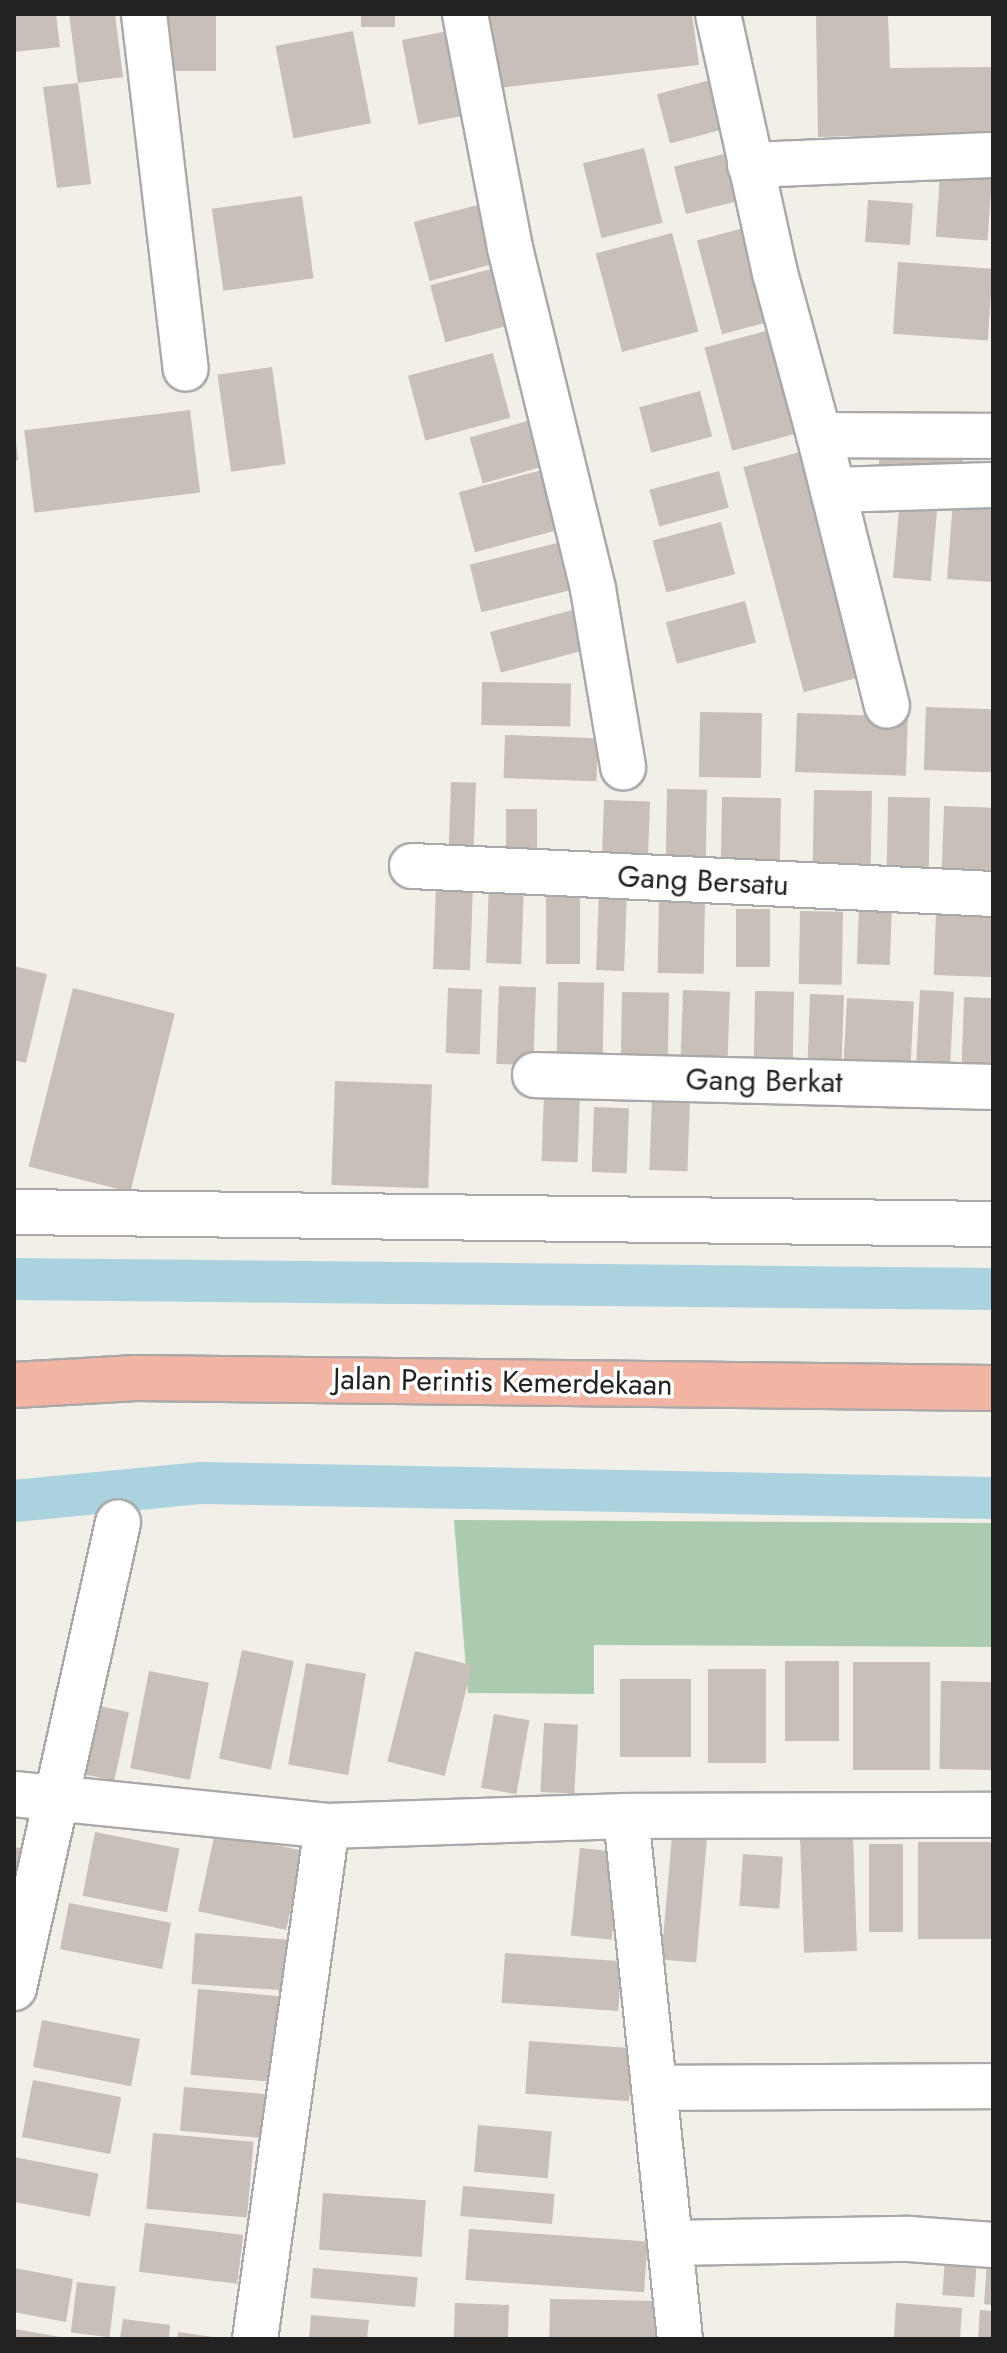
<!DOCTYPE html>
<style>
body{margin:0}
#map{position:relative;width:1007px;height:2353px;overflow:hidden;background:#f2efe9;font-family:Jost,sans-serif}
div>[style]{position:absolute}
.cemetery>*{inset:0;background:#aacbaf}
.canal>*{height:42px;margin:-21px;padding:0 21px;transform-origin:21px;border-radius:21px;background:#aad3df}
.building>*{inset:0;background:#c7bfb8;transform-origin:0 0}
.roads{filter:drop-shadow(2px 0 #a9a9a9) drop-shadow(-2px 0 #a9a9a9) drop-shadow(0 2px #a9a9a9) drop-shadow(0 -2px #a9a9a9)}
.minor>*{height:44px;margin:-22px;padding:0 22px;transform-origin:22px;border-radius:22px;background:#fff}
.trunk>*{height:44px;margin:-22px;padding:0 22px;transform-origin:22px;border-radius:22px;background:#f2b4a3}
span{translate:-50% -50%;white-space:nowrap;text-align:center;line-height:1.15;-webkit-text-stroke:7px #fff;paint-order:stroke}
.street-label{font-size:30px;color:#222}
.frame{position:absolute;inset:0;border:16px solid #222;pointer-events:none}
</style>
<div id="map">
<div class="cemetery">
<i style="clip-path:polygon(454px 1520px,993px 1523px,993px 1647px,594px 1645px,594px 1694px,468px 1693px)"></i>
</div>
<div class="canal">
<i style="left:14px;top:1279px;width:979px;rotate:0.59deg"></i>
<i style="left:14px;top:1501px;width:189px;rotate:-5.5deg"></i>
<i style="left:202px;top:1483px;width:791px;rotate:1.09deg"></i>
</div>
<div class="building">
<i style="clip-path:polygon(14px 14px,56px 14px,60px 47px,14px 52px)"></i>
<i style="clip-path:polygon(69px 14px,115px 14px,123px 77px,78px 83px,91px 184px,57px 188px,43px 87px,78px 83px)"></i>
<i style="left:167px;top:14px;width:49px;height:57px"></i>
<i style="left:361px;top:14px;width:34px;height:13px"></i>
<i style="clip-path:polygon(489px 14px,692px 14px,699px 65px,498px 88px)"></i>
<i style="clip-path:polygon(816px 14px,888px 14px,890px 68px,993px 67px,993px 133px,818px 137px)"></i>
<i style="left:353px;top:31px;width:94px;height:79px;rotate:79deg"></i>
<i style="left:448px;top:31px;width:86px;height:47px;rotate:79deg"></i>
<i style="left:710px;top:80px;width:51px;height:55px;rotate:75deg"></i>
<i style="left:644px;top:148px;width:77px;height:63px;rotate:76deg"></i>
<i style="left:740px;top:150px;width:49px;height:68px;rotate:76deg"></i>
<i style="left:941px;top:161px;width:52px;height:76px;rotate:4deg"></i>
<i style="left:302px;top:196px;width:83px;height:91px;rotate:82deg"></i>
<i style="left:868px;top:200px;width:45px;height:42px;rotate:4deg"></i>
<i style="left:492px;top:201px;width:61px;height:81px;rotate:75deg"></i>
<i style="left:751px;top:226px;width:97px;height:56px;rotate:75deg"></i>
<i style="left:672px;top:233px;width:102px;height:79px;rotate:75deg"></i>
<i style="left:898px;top:262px;width:95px;height:72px;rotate:4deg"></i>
<i style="left:491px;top:269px;width:59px;height:63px;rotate:75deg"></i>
<i style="left:777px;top:328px;width:107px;height:75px;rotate:75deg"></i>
<i style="left:493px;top:353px;width:67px;height:88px;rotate:75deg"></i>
<i style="left:272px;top:367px;width:98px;height:55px;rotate:82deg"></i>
<i style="left:700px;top:391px;width:47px;height:63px;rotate:75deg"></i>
<i style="left:190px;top:410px;width:83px;height:167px;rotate:83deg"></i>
<i style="left:534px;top:419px;width:48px;height:67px;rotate:74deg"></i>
<i style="clip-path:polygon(14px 441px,16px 441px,18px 460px,14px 461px)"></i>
<i style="left:963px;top:441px;width:38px;height:84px;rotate:90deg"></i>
<i style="left:811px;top:449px;width:233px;height:70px;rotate:75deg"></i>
<i style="left:542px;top:470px;width:62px;height:86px;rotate:75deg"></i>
<i style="left:719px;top:471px;width:38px;height:72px;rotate:75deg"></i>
<i style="clip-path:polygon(954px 487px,993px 489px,993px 582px,947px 579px)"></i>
<i style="left:900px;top:498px;width:38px;height:80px;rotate:5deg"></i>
<i style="left:721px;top:522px;width:54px;height:71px;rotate:75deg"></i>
<i style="left:557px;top:543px;width:49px;height:90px;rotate:76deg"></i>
<i style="left:745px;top:601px;width:43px;height:82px;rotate:75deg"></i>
<i style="left:576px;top:609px;width:42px;height:89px;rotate:75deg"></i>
<i style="left:482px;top:682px;width:89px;height:43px;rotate:1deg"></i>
<i style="left:926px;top:707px;width:67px;height:63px;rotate:2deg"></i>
<i style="left:700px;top:712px;width:62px;height:65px;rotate:1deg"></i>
<i style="left:797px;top:713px;width:111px;height:59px;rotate:2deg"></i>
<i style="left:505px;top:735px;width:93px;height:43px;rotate:2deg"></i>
<i style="left:451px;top:782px;width:25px;height:72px;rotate:2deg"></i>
<i style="left:667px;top:789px;width:40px;height:73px;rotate:1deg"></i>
<i style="left:814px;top:790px;width:58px;height:81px;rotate:1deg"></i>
<i style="left:722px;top:797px;width:59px;height:68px;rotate:1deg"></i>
<i style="left:888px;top:797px;width:42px;height:75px;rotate:1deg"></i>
<i style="left:604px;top:800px;width:46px;height:70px;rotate:2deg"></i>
<i style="left:944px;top:806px;width:49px;height:62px;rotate:2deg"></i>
<i style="left:506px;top:809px;width:31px;height:52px"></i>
<i style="left:489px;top:882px;width:35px;height:81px;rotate:2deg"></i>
<i style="left:436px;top:884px;width:37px;height:85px;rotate:2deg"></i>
<i style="left:546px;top:888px;width:34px;height:76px"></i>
<i style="left:599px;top:888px;width:28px;height:82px;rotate:2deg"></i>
<i style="left:659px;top:898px;width:46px;height:75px;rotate:1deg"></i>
<i style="left:859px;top:903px;width:33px;height:61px;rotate:2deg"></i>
<i style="left:736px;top:909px;width:34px;height:58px"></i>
<i style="left:800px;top:911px;width:43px;height:73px;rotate:1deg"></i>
<i style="left:936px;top:911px;width:57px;height:64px;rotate:2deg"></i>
<i style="clip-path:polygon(14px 966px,47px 974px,26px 1063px,14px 1060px)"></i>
<i style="left:558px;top:982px;width:46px;height:85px;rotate:1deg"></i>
<i style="left:499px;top:986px;width:37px;height:78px;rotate:2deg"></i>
<i style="left:73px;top:988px;width:105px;height:184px;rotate:14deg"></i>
<i style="left:448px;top:988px;width:34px;height:65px;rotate:2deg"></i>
<i style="left:683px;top:990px;width:47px;height:70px;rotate:2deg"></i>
<i style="left:920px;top:990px;width:34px;height:71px;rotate:3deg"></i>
<i style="left:755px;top:991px;width:39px;height:67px;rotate:1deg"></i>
<i style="left:622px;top:992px;width:47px;height:84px;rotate:1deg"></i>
<i style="left:810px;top:994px;width:34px;height:64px;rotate:2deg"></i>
<i style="left:964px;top:997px;width:29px;height:72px;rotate:2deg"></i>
<i style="left:847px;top:998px;width:67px;height:61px;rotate:3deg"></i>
<i style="left:335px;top:1081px;width:97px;height:104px;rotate:2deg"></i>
<i style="left:544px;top:1092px;width:36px;height:69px;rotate:2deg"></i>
<i style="left:652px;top:1097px;width:38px;height:73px;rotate:2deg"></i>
<i style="left:594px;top:1107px;width:35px;height:65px;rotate:2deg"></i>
<i style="left:242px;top:1650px;width:53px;height:111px;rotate:12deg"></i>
<i style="left:415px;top:1651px;width:59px;height:114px;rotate:14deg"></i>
<i style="left:785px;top:1661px;width:54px;height:80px"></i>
<i style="left:853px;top:1662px;width:77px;height:108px"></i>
<i style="left:306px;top:1663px;width:61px;height:103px;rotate:10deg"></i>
<i style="left:708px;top:1669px;width:58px;height:94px"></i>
<i style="left:149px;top:1671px;width:61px;height:99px;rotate:11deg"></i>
<i style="left:620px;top:1679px;width:71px;height:78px"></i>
<i style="left:941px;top:1681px;width:52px;height:88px;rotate:1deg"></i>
<i style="left:81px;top:1702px;width:49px;height:70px;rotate:12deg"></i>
<i style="left:494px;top:1714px;width:36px;height:75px;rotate:10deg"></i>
<i style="left:544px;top:1723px;width:34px;height:69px;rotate:3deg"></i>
<i style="left:673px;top:1825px;width:35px;height:135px;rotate:5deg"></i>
<i style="left:95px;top:1832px;width:86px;height:65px;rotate:11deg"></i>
<i style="left:215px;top:1832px;width:90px;height:81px;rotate:12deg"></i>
<i style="left:853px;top:1836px;width:115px;height:53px;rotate:88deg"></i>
<i style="left:918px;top:1842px;width:75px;height:97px"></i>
<i style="left:869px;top:1844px;width:34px;height:88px"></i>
<i style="clip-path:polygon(14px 1847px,23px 1849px,15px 1886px,14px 1886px)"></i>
<i style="left:580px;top:1848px;width:41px;height:88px;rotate:6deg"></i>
<i style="left:743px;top:1854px;width:40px;height:52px;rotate:4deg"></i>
<i style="left:69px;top:1903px;width:104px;height:47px;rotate:11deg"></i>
<i style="left:195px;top:1933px;width:92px;height:51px;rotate:4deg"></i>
<i style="left:505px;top:1953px;width:117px;height:50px;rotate:4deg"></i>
<i style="left:198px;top:1989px;width:88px;height:86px;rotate:5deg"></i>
<i style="left:42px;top:2020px;width:100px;height:48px;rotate:11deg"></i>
<i style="left:529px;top:2041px;width:104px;height:53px;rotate:4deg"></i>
<i style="left:33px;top:2080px;width:90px;height:58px;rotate:11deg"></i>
<i style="left:184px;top:2087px;width:100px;height:44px;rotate:5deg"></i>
<i style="left:478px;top:2125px;width:74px;height:47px;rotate:5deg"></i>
<i style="left:153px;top:2133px;width:101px;height:76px;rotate:5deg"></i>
<i style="left:14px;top:2157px;width:86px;height:44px;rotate:11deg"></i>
<i style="left:463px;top:2186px;width:92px;height:30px;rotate:5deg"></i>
<i style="left:323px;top:2193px;width:103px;height:57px;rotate:4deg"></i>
<i style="left:145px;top:2223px;width:99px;height:49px;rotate:7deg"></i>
<i style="left:469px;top:2229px;width:179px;height:51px;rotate:4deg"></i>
<i style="left:945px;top:2257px;width:32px;height:38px;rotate:4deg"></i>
<i style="clip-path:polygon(987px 2261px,993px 2261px,993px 2305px,984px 2304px)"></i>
<i style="clip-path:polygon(14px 2268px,73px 2279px,66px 2322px,14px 2312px)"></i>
<i style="left:313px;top:2268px;width:105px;height:30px;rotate:5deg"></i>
<i style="left:77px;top:2282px;width:39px;height:51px;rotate:7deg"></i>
<i style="left:550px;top:2299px;width:122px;height:40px;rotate:1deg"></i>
<i style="left:455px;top:2303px;width:54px;height:36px;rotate:2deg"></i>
<i style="clip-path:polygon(896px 2303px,962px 2308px,960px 2339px,894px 2339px)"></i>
<i style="clip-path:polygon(980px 2310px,993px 2311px,993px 2339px,978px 2339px)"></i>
<i style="clip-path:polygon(311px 2315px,369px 2320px,367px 2339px,309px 2339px)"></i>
<i style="clip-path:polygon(123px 2319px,170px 2325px,169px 2339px,120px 2339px)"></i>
<i style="clip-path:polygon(15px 2329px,60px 2337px,60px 2339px,14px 2339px)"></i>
<i style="clip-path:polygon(178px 2332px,213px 2337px,213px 2339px,177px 2339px)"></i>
</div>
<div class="roads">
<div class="minor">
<i style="left:144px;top:14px;width:357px;rotate:83.3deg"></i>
<i style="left:465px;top:14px;width:238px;rotate:79.1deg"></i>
<i style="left:510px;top:248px;width:351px;rotate:76.3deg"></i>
<i style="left:593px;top:589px;width:181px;rotate:80.4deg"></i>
<i style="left:718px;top:14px;width:265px;rotate:77.6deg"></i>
<i style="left:775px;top:273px;width:168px;rotate:74.8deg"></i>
<i style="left:819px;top:435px;width:174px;rotate:0.3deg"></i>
<i style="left:750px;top:165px;width:243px;rotate:-2.4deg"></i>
<i style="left:819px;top:435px;width:279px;rotate:75.9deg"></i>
<i style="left:833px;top:490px;width:160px;rotate:-1.8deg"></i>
<i style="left:412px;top:866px;width:582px;rotate:2.76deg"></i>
<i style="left:535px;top:1075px;width:458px;rotate:1.5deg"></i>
<i style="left:14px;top:1212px;width:979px;rotate:0.7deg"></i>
<i style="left:14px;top:1794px;width:315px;rotate:5.8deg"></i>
<i style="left:327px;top:1826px;width:299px;rotate:-1.9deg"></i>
<i style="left:626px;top:1816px;width:367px;rotate:-0.2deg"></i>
<i style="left:626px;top:1816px;width:526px;rotate:84.11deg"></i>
<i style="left:14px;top:1988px;width:477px;rotate:-77.4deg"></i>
<i style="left:654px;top:2088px;width:339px;rotate:-0.3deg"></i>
<i style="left:670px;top:2243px;width:239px;rotate:-1deg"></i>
<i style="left:909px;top:2239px;width:84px;rotate:4.1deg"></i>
<i style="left:255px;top:2339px;width:518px;rotate:-82.01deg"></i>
</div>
<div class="trunk">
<i style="left:14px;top:1385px;width:122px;rotate:-3.3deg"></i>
<i style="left:136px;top:1378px;width:857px;rotate:0.67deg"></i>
</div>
</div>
<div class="street-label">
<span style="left:703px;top:881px;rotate:3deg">Gang Bersatu</span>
<span style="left:764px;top:1081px;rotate:1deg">Gang Berkat</span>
<span style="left:503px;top:1382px;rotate:1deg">Jalan Perintis Kemerdekaan</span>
</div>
<div class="frame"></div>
</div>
